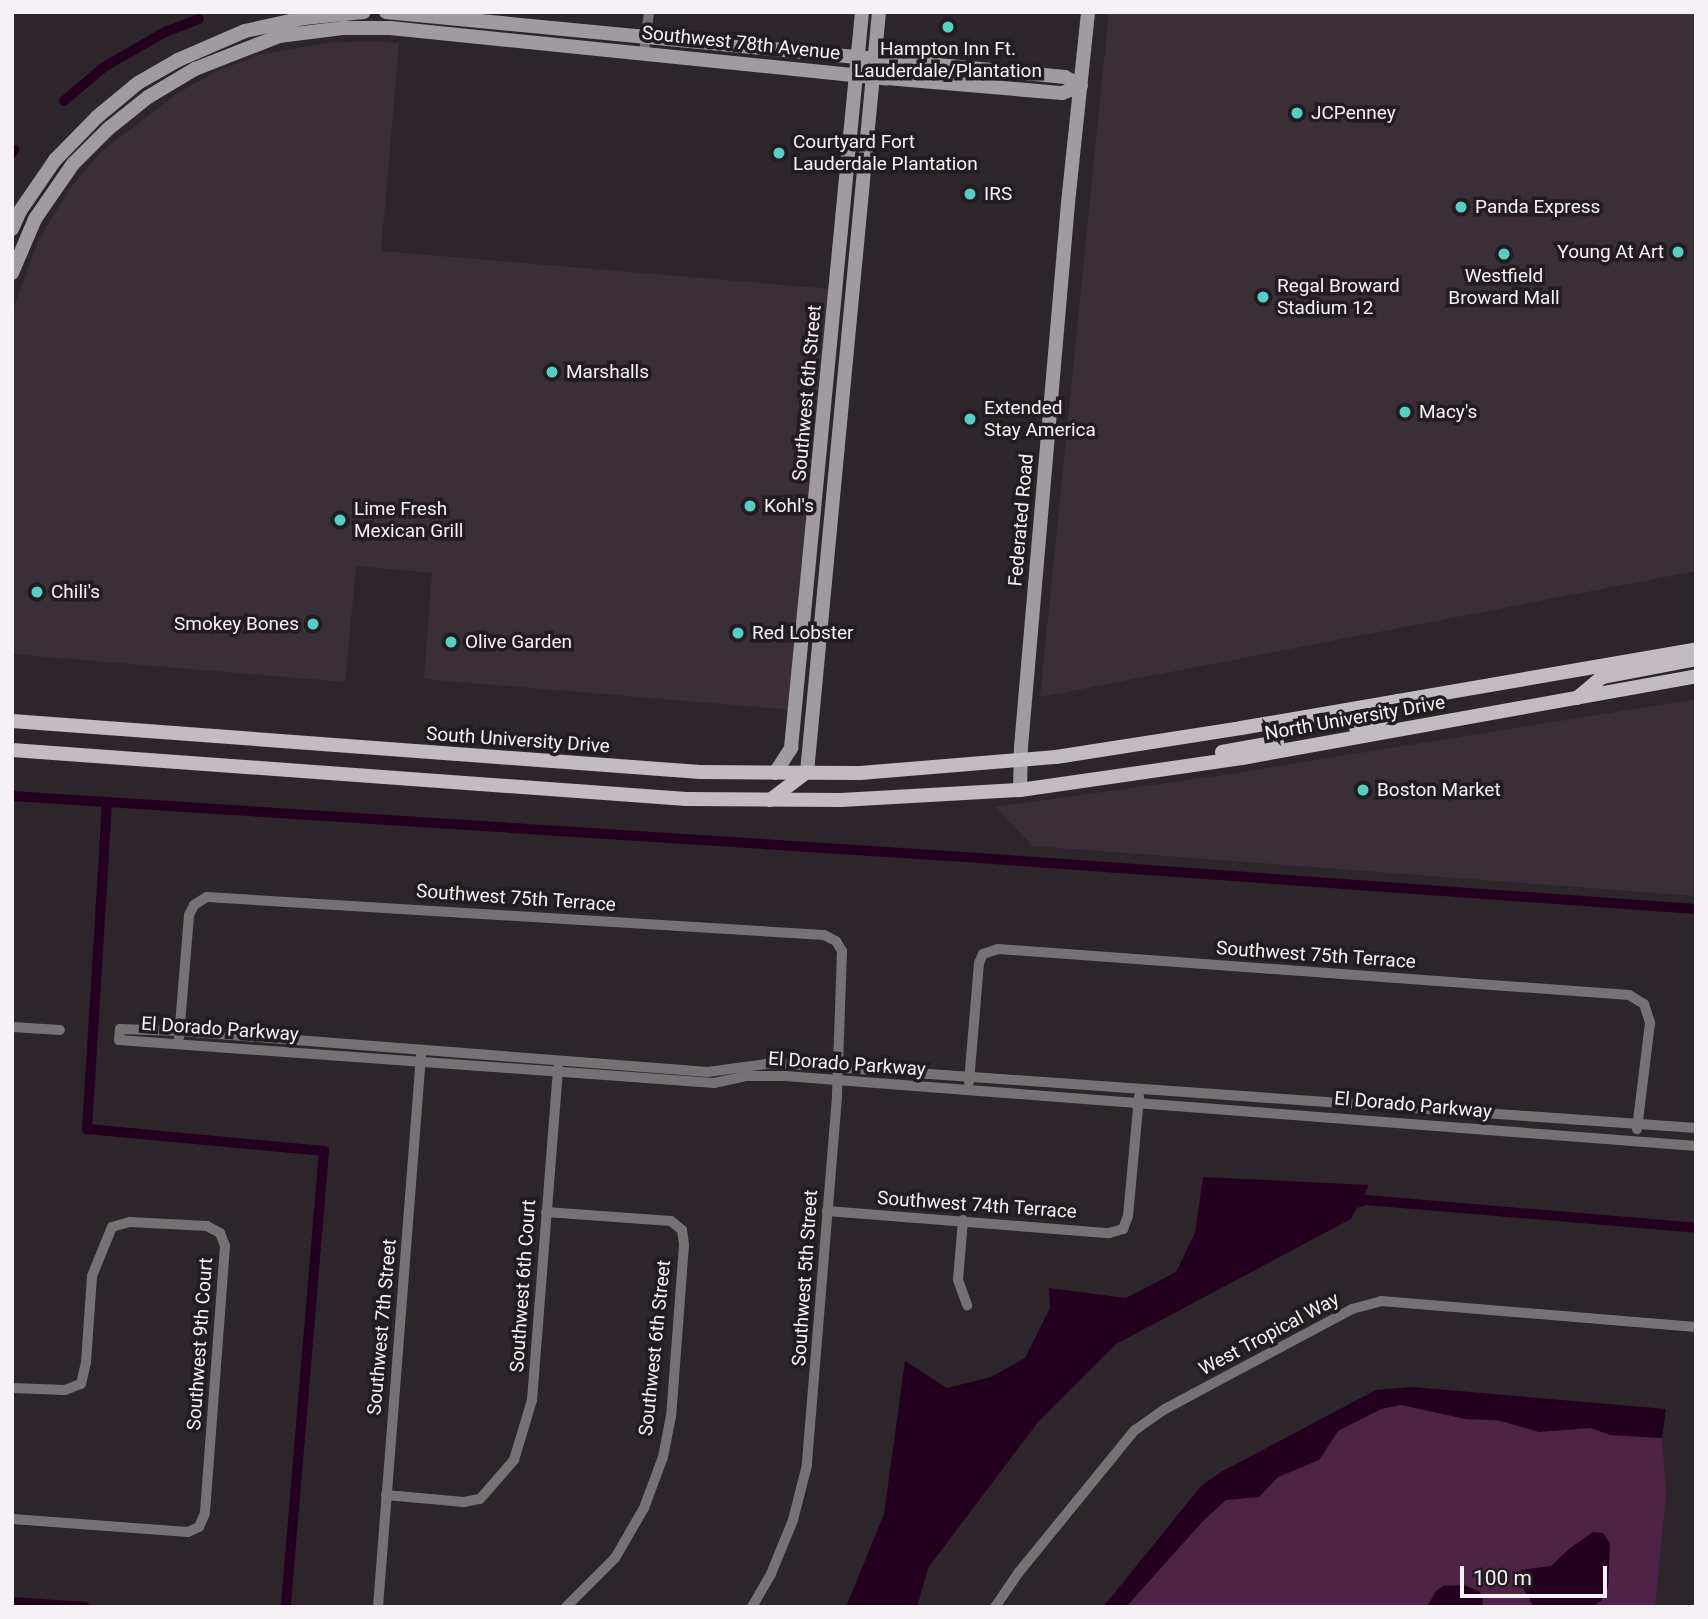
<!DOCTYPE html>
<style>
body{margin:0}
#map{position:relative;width:1708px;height:1619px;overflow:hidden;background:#2c262a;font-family:Roboto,sans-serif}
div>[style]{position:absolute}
.built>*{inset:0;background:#3a2f37}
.green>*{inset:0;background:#4e2346}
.water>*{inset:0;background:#23001e}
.canal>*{height:10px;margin:-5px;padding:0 5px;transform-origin:5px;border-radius:5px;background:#23001e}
.street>*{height:10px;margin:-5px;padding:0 5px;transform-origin:5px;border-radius:5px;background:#757174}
.secondary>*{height:14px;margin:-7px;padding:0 7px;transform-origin:7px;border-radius:7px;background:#a09b9f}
.primary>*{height:14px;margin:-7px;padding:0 7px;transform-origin:7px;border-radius:7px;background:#c2bbc0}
.dots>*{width:19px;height:19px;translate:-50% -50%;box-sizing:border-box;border:4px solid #221c21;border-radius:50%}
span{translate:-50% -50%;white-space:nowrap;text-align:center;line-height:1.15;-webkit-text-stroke:7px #221c21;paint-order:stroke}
.street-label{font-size:19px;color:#f5f1f4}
.poi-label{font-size:19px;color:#f5f1f4}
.left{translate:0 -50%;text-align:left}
.right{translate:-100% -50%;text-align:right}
.frame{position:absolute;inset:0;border:14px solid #f5f1f4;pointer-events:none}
.scale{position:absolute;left:1460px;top:1566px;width:147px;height:32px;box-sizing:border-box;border:4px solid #f5f1f4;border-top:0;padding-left:9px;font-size:21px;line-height:24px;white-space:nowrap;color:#f5f1f4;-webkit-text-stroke:5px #221c21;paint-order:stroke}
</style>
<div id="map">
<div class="built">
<i style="clip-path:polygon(1109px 12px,1696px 12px,1696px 571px,1040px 697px)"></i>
<i style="clip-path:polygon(368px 41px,399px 43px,381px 251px,831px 289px,795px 710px,424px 679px,432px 573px,356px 566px,345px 682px,12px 654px,12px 312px,38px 241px,70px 188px,102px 151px,178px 93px,217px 71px,262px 54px,326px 43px)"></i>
<i style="clip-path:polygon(1696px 699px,1696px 896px,1033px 846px,995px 807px,1217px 776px)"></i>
</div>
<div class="green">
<i style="clip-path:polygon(1401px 1405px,1466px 1419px,1591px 1428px,1610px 1435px,1662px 1438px,1666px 1494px,1655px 1607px,1126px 1607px,1203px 1521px,1226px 1500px,1259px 1497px,1278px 1477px,1319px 1460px,1338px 1431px,1381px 1409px)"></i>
</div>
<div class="water">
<i style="clip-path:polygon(1203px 1177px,1369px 1185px,1351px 1219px,1116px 1344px,1038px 1422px,928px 1568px,917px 1607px,846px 1607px,884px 1514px,905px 1361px,947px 1388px,991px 1377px,1025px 1358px,1050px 1308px,1049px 1288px,1126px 1298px,1176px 1272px,1195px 1233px)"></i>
<i style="clip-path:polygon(1412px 1387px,1666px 1409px,1662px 1438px,1610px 1435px,1591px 1428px,1539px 1432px,1498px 1420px,1466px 1419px,1401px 1405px,1381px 1409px,1338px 1431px,1319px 1460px,1278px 1477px,1259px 1497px,1226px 1500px,1203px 1521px,1126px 1607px,1103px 1607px,1202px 1485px,1221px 1472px,1376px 1390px)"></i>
<i style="clip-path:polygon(1593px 1532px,1603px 1533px,1610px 1543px,1608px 1588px,1601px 1601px,1592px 1607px,1534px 1607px,1520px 1583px,1521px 1570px,1551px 1566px,1569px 1549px)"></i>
<i style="clip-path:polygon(1463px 1585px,1479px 1591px,1483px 1597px,1482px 1607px,1427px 1607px,1436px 1591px,1443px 1586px)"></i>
</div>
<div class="canal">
<i style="left:64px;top:101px;width:52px;rotate:-40.4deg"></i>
<i style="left:104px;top:67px;width:70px;rotate:-29.8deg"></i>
<i style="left:165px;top:32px;width:36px;rotate:-21deg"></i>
<i style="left:12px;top:153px;width:4px;rotate:-56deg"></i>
<i style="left:12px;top:796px;width:955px;rotate:3.66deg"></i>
<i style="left:965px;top:857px;width:733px;rotate:4.07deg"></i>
<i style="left:107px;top:803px;width:327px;rotate:93.5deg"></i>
<i style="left:87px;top:1129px;width:238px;rotate:5.3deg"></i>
<i style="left:324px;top:1151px;width:458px;rotate:94.8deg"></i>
<i style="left:1346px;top:1206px;width:21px;rotate:-17deg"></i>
<i style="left:1366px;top:1200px;width:331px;rotate:4.8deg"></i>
<i style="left:12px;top:1602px;width:73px;rotate:3.9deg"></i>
</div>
<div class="street">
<i style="left:644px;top:52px;width:40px;rotate:-82.9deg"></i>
<i style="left:12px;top:1027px;width:48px;rotate:3.6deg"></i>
<i style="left:179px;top:1037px;width:122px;rotate:-85.3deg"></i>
<i style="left:189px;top:915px;width:11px;rotate:-63deg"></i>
<i style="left:194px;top:905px;width:15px;rotate:-32deg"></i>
<i style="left:207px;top:897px;width:618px;rotate:3.52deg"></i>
<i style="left:824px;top:935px;width:13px;rotate:27deg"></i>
<i style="left:836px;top:941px;width:12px;rotate:59deg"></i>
<i style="left:842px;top:951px;width:146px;rotate:92deg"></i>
<i style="left:837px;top:1097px;width:369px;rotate:94.7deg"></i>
<i style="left:807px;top:1465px;width:57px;rotate:104.3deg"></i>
<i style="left:793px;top:1520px;width:58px;rotate:112.2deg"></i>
<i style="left:771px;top:1574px;width:38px;rotate:120deg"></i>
<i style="left:969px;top:1082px;width:119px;rotate:-85.2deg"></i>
<i style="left:979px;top:963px;width:10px;rotate:-66deg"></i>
<i style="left:983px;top:954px;width:16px;rotate:-18deg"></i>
<i style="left:998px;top:949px;width:633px;rotate:4.17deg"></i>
<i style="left:1629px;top:995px;width:17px;rotate:31deg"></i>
<i style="left:1644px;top:1004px;width:20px;rotate:72deg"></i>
<i style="left:1650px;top:1023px;width:107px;rotate:97deg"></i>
<i style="left:1696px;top:1128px;width:925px;rotate:-175.97deg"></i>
<i style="left:773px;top:1063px;width:66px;rotate:172.1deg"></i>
<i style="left:708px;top:1072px;width:530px;rotate:-175.56deg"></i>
<i style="left:180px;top:1031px;width:60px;rotate:-178.1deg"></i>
<i style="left:120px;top:1029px;width:11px;rotate:95deg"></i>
<i style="left:119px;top:1040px;width:597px;rotate:4.13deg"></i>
<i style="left:714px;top:1083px;width:35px;rotate:-12deg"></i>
<i style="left:748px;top:1076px;width:37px"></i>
<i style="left:785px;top:1076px;width:914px;rotate:4.39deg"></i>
<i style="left:827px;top:1211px;width:283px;rotate:4.5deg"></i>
<i style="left:1109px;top:1233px;width:15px;rotate:-16deg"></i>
<i style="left:1123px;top:1229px;width:14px;rotate:-69deg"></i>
<i style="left:1128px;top:1216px;width:120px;rotate:-84.7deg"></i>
<i style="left:546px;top:1212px;width:125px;rotate:4.1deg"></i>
<i style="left:671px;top:1221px;width:14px;rotate:39deg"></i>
<i style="left:682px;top:1230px;width:15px;rotate:82deg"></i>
<i style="left:684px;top:1245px;width:171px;rotate:94.3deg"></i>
<i style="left:671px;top:1416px;width:42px;rotate:101deg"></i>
<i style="left:663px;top:1457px;width:54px;rotate:110.4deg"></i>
<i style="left:644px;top:1508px;width:58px;rotate:120.1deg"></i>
<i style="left:615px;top:1558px;width:69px;rotate:135deg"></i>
<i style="left:963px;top:1220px;width:60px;rotate:94.8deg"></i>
<i style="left:958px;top:1280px;width:27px;rotate:70deg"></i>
<i style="left:12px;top:1388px;width:53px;rotate:2.2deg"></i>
<i style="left:65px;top:1390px;width:17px;rotate:-21deg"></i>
<i style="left:81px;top:1384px;width:23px;rotate:-77deg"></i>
<i style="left:86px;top:1362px;width:86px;rotate:-86deg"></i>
<i style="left:92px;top:1276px;width:53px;rotate:-67.8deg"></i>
<i style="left:112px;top:1227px;width:19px;rotate:-16deg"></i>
<i style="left:130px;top:1222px;width:77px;rotate:3deg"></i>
<i style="left:207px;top:1226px;width:15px;rotate:28deg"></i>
<i style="left:220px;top:1233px;width:14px;rotate:69deg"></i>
<i style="left:225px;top:1246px;width:268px;rotate:94.3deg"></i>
<i style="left:205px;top:1513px;width:15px;rotate:113deg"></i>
<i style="left:199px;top:1527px;width:12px;rotate:156deg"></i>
<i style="left:188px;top:1532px;width:176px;rotate:-175.8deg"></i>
<i style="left:386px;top:1495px;width:78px;rotate:5.1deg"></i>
<i style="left:464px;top:1502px;width:16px;rotate:-11deg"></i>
<i style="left:480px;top:1499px;width:52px;rotate:-48.9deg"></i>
<i style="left:514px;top:1460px;width:63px;rotate:-73.3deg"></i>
<i style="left:532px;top:1400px;width:333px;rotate:-85.5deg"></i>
<i style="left:378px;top:1607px;width:553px;rotate:-85.54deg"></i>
<i style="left:995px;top:1607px;width:42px;rotate:-55.6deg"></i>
<i style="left:1019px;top:1572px;width:183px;rotate:-50.8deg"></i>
<i style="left:1135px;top:1430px;width:37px;rotate:-35deg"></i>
<i style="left:1165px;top:1409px;width:212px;rotate:-28.1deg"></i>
<i style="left:1352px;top:1309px;width:30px;rotate:-15deg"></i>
<i style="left:1381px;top:1301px;width:316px;rotate:4.7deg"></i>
</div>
<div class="secondary">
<i style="left:386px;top:12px;width:682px;rotate:5.47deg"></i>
<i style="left:1065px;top:77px;width:18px;rotate:29deg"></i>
<i style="left:12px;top:229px;width:20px;rotate:-66deg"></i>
<i style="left:20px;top:211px;width:62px;rotate:-55.5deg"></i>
<i style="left:55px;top:160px;width:60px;rotate:-45.7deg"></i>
<i style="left:97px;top:117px;width:53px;rotate:-39.7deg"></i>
<i style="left:138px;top:83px;width:46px;rotate:-29.9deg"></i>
<i style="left:178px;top:60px;width:73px;rotate:-23.4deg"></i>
<i style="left:245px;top:31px;width:60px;rotate:-12.4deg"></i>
<i style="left:304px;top:18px;width:60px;rotate:-5.7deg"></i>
<i style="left:12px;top:273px;width:59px;rotate:-66.9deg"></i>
<i style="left:35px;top:219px;width:67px;rotate:-55.4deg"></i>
<i style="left:73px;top:164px;width:49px;rotate:-45deg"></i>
<i style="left:108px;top:129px;width:51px;rotate:-38.7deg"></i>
<i style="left:148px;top:97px;width:55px;rotate:-30.8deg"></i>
<i style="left:195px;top:69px;width:90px;rotate:-21.4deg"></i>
<i style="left:279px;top:36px;width:64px;rotate:-7.1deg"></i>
<i style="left:343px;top:28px;width:47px"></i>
<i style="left:390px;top:28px;width:499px;rotate:5.8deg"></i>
<i style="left:886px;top:78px;width:177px;rotate:4.9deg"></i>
<i style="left:1062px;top:93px;width:20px;rotate:-20deg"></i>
<i style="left:807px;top:772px;width:763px;rotate:-84.59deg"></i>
<i style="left:775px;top:773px;width:30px;rotate:-57deg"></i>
<i style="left:791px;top:748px;width:739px;rotate:-84.49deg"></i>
<i style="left:1020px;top:790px;width:43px;rotate:-88.7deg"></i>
<i style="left:1021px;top:747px;width:546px;rotate:-85.06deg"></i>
<i style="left:1068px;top:203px;width:192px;rotate:-84deg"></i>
</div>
<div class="primary">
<i style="left:1577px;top:698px;width:33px;rotate:-40deg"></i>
<i style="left:1602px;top:677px;width:96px;rotate:-10.8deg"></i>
<i style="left:12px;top:721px;width:690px;rotate:4.24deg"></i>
<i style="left:700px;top:772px;width:160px;rotate:0.4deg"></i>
<i style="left:860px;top:773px;width:197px;rotate:-4.7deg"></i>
<i style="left:1056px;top:757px;width:187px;rotate:-8.9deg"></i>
<i style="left:1241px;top:728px;width:462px;rotate:-9.8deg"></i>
<i style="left:1356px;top:728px;width:24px;rotate:-15deg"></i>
<i style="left:1379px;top:722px;width:28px;rotate:-49deg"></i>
<i style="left:12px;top:750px;width:676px;rotate:4.16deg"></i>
<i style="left:686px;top:799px;width:155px;rotate:0.4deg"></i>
<i style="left:841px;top:800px;width:179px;rotate:-3.2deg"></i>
<i style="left:1020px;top:790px;width:224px;rotate:-8.2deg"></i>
<i style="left:1242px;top:758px;width:461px;rotate:-10.2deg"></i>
<i style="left:1222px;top:752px;width:56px;rotate:-10.3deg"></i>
<i style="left:770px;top:800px;width:46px;rotate:-37.1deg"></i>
</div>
<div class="dots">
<i style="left:948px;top:27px;background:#55cec4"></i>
<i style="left:1297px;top:113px;background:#55cec4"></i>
<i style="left:779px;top:153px;background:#55cec4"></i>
<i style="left:970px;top:194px;background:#55cec4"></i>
<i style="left:1461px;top:207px;background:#55cec4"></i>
<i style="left:1678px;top:252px;background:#55cec4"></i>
<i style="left:1504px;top:254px;background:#55cec4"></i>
<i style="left:1263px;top:297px;background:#55cec4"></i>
<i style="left:552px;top:372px;background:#55cec4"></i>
<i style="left:1405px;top:412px;background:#55cec4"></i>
<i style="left:970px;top:419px;background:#55cec4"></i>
<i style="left:750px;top:506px;background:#55cec4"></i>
<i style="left:340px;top:520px;background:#55cec4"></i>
<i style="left:37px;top:592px;background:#55cec4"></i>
<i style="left:313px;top:624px;background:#55cec4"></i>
<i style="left:738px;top:633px;background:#55cec4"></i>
<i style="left:451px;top:642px;background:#55cec4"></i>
<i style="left:1363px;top:790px;background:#55cec4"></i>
</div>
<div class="street-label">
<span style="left:741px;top:43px;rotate:6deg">Southwest 78th Avenue</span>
<span style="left:807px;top:393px;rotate:-85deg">Southwest 6th Street</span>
<span style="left:1021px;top:520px;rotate:-85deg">Federated Road</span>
<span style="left:1355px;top:718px;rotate:-10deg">North University Drive</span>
<span style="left:518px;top:740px;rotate:4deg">South University Drive</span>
<span style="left:516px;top:898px;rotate:4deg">Southwest 75th Terrace</span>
<span style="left:1316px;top:955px;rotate:4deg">Southwest 75th Terrace</span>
<span style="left:220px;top:1029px;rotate:4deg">El Dorado Parkway</span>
<span style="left:847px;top:1064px;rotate:4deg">El Dorado Parkway</span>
<span style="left:1413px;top:1105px;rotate:5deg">El Dorado Parkway</span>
<span style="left:977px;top:1205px;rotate:4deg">Southwest 74th Terrace</span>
<span style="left:805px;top:1278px;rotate:-86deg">Southwest 5th Street</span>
<span style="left:523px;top:1286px;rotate:-86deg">Southwest 6th Court</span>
<span style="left:382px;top:1327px;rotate:-85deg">Southwest 7th Street</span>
<span style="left:1269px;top:1334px;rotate:-28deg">West Tropical Way</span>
<span style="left:200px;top:1344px;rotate:-86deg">Southwest 9th Court</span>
<span style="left:655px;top:1348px;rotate:-84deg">Southwest 6th Street</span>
</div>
<div class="poi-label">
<span style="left:948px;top:60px">Hampton Inn Ft.<br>Lauderdale/Plantation</span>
<span class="left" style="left:1311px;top:113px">JCPenney</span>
<span class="left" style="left:793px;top:153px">Courtyard Fort<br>Lauderdale Plantation</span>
<span class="left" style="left:984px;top:194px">IRS</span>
<span class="left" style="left:1475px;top:207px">Panda Express</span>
<span class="right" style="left:1664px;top:252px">Young At Art</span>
<span style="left:1504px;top:287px">Westfield<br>Broward Mall</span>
<span class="left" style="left:1277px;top:297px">Regal Broward<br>Stadium 12</span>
<span class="left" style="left:566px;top:372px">Marshalls</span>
<span class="left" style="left:984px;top:419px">Extended<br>Stay America</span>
<span class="left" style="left:1419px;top:412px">Macy's</span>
<span class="left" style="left:764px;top:506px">Kohl's</span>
<span class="left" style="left:354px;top:520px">Lime Fresh<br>Mexican Grill</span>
<span class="left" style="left:51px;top:592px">Chili's</span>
<span class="right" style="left:299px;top:624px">Smokey Bones</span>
<span class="left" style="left:752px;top:633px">Red Lobster</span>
<span class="left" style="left:465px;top:642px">Olive Garden</span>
<span class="left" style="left:1377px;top:790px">Boston Market</span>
</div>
<div class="frame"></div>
<div class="scale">100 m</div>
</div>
